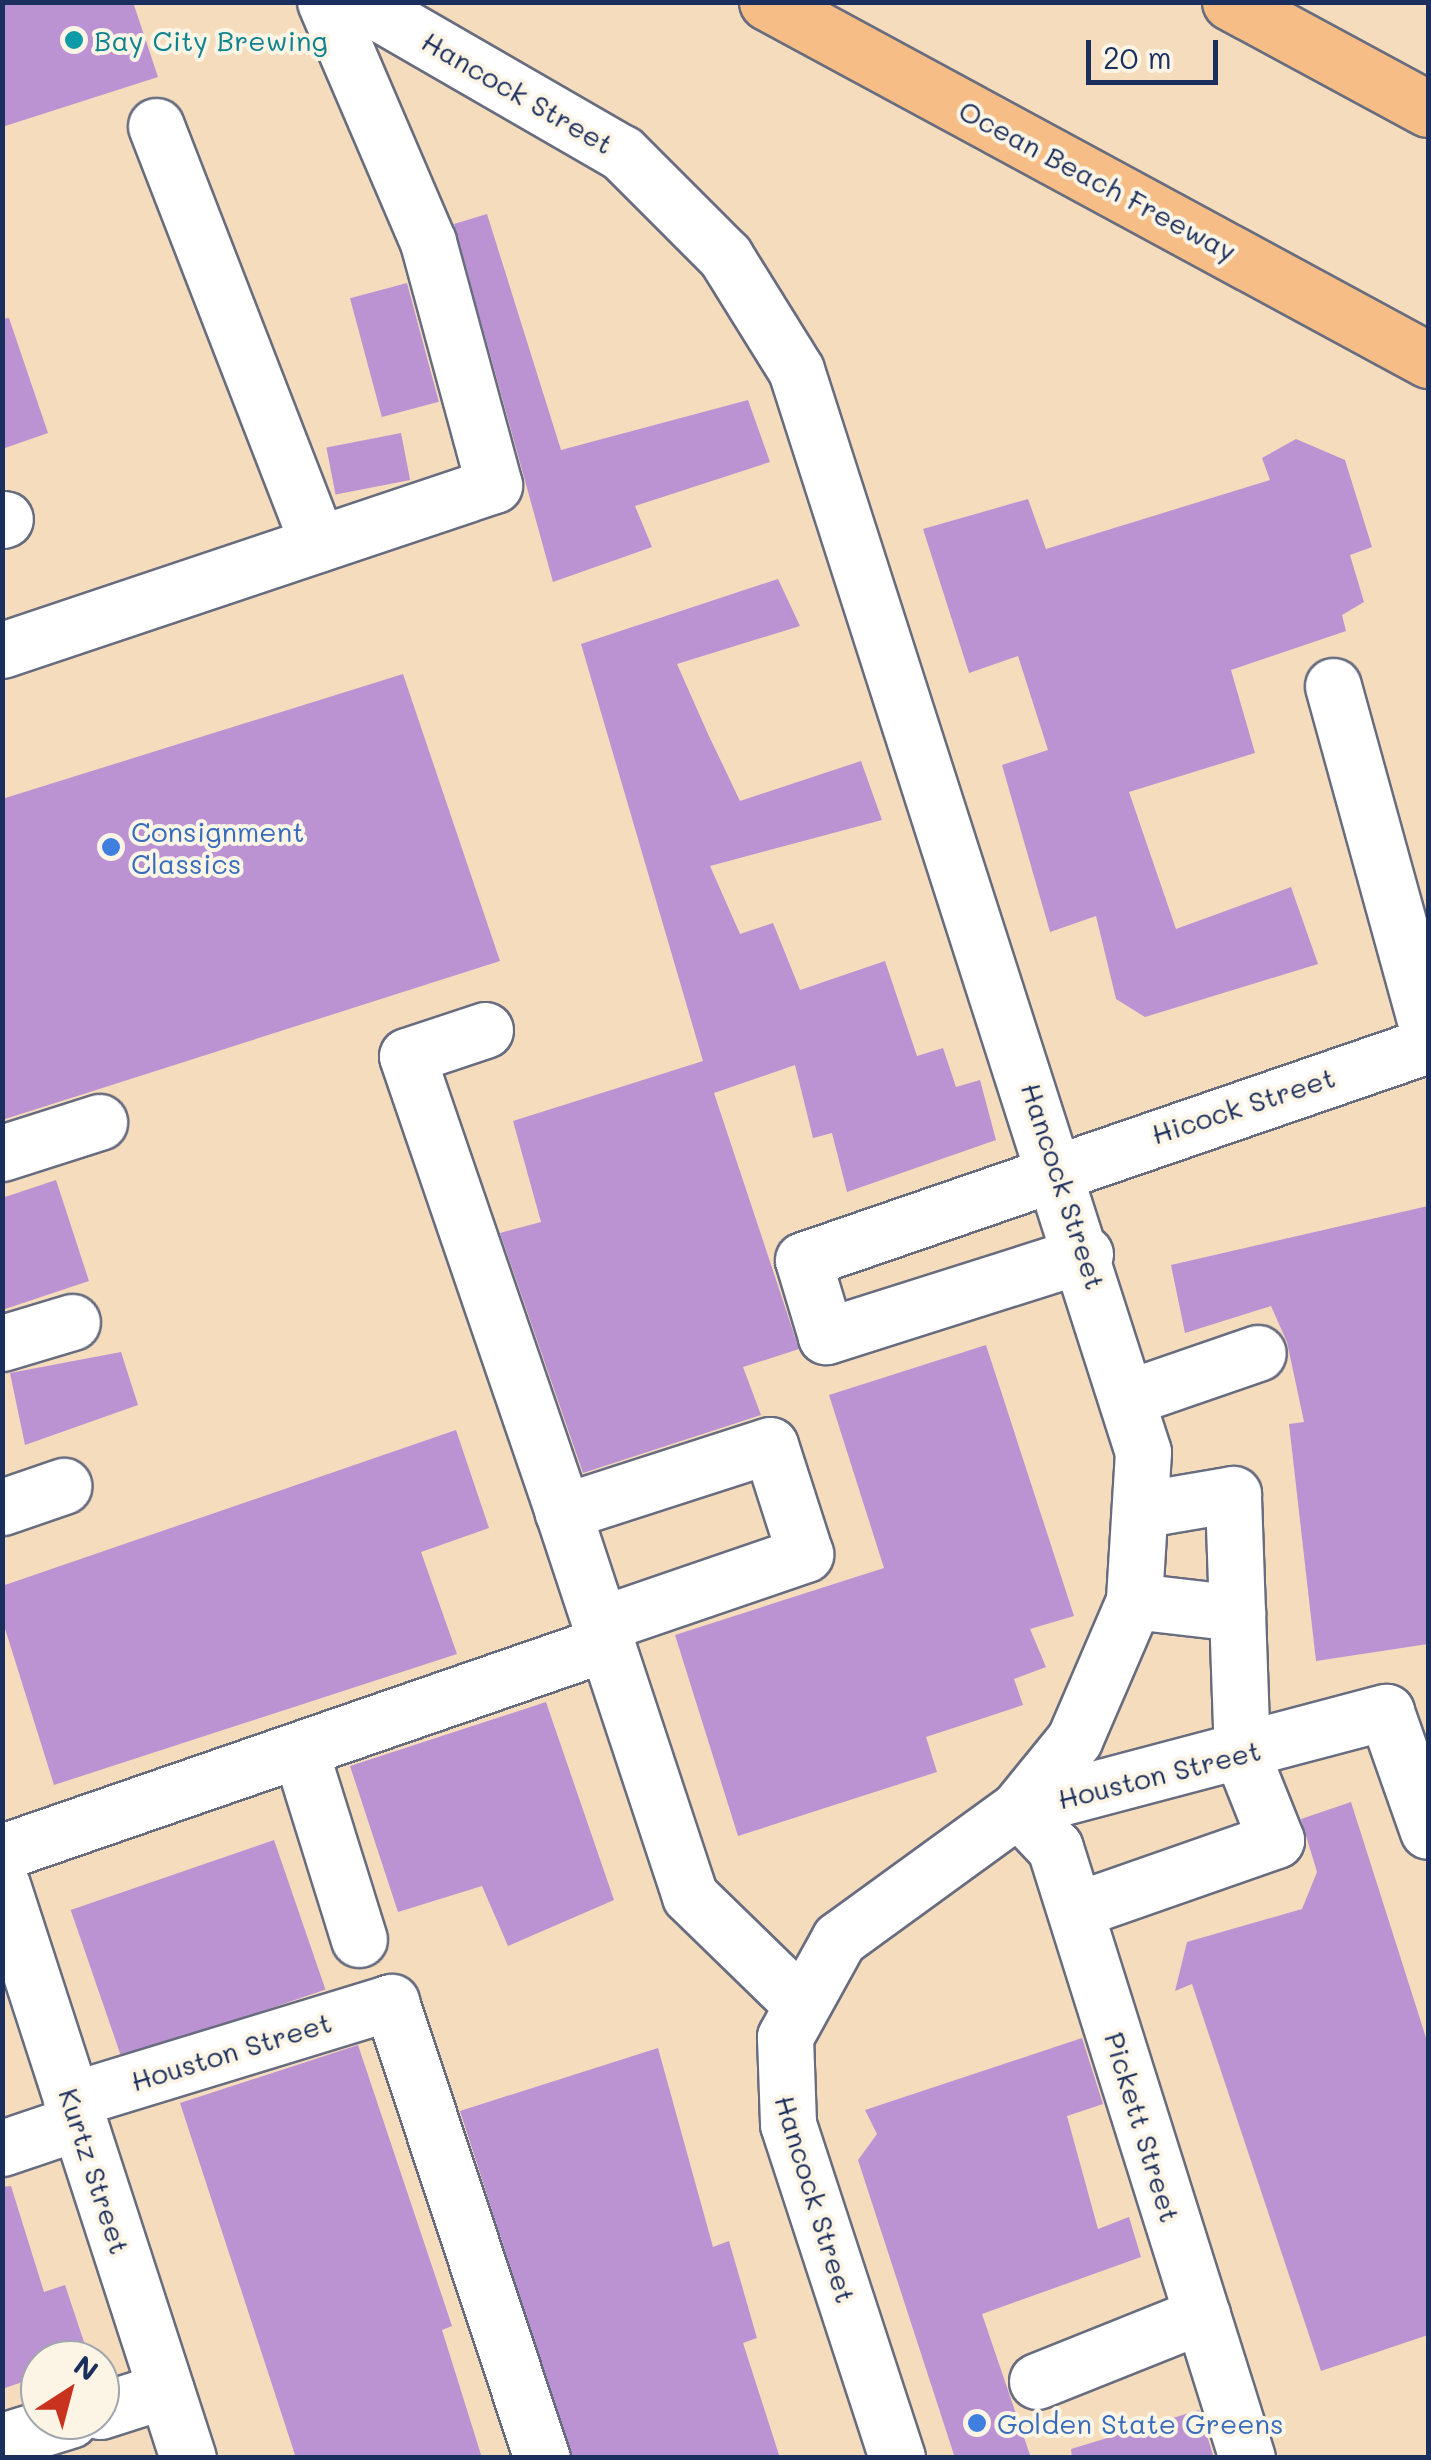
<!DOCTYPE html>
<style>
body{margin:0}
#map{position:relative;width:1431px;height:2460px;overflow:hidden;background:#f4dcbd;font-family:Mali,sans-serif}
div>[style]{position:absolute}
.building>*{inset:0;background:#bc93d2;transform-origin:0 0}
.roads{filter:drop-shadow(2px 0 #676c7f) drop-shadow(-2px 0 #676c7f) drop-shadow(0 2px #676c7f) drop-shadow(0 -2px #676c7f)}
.minor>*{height:55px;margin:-27.5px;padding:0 27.5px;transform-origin:27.5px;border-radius:27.5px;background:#fff}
.highway>*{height:55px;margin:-27.5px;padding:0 27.5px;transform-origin:27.5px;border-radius:27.5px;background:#f6be86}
.dots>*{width:28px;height:28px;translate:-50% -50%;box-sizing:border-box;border:5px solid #fcf5e5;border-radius:50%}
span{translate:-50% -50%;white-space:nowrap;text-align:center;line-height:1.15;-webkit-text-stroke:8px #fcf5e5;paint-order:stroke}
.culture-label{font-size:28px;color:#0d838f}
.left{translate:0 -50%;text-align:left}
.street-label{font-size:28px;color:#1b2f5e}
.shop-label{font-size:28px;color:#366cbe}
.frame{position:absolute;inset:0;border:5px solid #1b2f5e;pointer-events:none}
.north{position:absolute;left:20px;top:2340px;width:100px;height:100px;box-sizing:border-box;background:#fcf5e5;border:2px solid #a2a6af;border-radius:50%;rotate:36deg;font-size:28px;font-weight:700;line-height:40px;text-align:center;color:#1b2f5e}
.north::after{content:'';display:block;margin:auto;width:35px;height:45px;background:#c8321e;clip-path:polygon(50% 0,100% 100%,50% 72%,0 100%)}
.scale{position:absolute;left:1086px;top:40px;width:132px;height:45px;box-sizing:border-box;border:5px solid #1b2f5e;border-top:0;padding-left:12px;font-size:30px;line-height:35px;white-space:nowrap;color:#1b2f5e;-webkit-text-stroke:8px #fcf5e5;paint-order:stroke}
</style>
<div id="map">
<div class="building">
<i style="clip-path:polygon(2px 2px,133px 2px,158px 77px,2px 127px)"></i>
<i style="clip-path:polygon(487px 214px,561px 450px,748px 400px,770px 462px,635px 506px,652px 547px,553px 582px,454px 224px)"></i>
<i style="left:407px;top:283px;width:123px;height:59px;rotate:75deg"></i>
<i style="clip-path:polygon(9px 318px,48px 433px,2px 449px,2px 319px)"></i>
<i style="left:401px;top:433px;width:48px;height:76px;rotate:79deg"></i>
<i style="clip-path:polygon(1296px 439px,1345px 460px,1372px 547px,1350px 555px,1364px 602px,1342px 615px,1346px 631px,1231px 670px,1255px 753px,1129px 792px,1176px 929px,1291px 887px,1318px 964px,1145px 1017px,1116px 999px,1096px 916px,1050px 932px,1002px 765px,1048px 750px,1018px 656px,969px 673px,923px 529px,1028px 499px,1046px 549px,1270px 480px,1262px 458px)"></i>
<i style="clip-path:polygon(778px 579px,800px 626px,677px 664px,708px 734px,740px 801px,861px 761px,882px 820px,710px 866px,740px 934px,773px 923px,800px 990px,885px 961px,917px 1056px,943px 1048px,956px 1087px,980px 1080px,996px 1140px,847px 1192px,832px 1133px,813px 1138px,795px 1065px,714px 1093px,799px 1349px,743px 1367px,761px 1415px,583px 1473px,500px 1233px,541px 1222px,513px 1121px,703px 1061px,581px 644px)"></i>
<i style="clip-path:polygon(403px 674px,500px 961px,2px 1120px,2px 799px)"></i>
<i style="clip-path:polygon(56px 1180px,89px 1281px,2px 1310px,2px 1198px)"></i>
<i style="clip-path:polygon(1428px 1206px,1428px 1644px,1316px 1661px,1289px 1424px,1304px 1422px,1287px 1342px,1271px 1306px,1185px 1333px,1171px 1265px)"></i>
<i style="clip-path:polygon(986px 1345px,1074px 1616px,1030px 1629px,1046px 1667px,1014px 1679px,1023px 1705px,926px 1737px,937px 1772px,738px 1836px,675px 1635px,884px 1568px,829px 1395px)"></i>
<i style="clip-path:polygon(121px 1352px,138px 1405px,25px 1445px,10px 1373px)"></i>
<i style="clip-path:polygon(456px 1430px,489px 1528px,421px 1552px,457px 1654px,54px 1785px,2px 1619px,2px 1586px)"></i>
<i style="clip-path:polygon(546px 1702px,614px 1900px,508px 1946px,482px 1886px,398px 1912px,350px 1766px)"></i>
<i style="clip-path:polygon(1351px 1802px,1428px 2044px,1428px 2335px,1321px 2371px,1192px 1984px,1175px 1991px,1187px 1942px,1302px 1909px,1317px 1872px,1301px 1819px)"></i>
<i style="left:274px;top:1840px;width:158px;height:215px;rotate:71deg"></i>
<i style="clip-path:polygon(1082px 2038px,1103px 2104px,1067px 2116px,1098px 2229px,1129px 2217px,1141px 2257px,982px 2314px,1031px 2458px,955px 2458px,858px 2160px,877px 2134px,865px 2110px)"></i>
<i style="clip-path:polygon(358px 2045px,452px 2326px,442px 2330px,482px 2458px,296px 2458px,180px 2103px)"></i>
<i style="clip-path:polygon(658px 2048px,713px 2247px,729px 2241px,757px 2338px,743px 2343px,780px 2458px,572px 2458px,460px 2111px)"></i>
<i style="clip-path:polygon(11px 2186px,44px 2292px,65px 2285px,90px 2360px,40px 2360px,40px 2376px,2px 2389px,2px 2187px)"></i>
<i style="clip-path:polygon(1199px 2410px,1214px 2458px,1072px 2458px,1071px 2449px)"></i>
</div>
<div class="roads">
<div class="minor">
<i style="left:360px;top:2px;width:302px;rotate:30deg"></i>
<i style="left:622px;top:153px;width:146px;rotate:45deg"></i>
<i style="left:725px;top:256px;width:134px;rotate:58.1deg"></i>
<i style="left:796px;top:370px;width:1136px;rotate:72.22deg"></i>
<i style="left:1143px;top:1452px;width:149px;rotate:93.5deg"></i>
<i style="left:1134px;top:1601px;width:151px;rotate:113.3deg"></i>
<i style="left:1074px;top:1740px;width:89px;rotate:129.1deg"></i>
<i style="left:1018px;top:1809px;width:221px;rotate:144deg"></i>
<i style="left:839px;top:1939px;width:112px;rotate:118.9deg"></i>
<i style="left:785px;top:2037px;width:87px;rotate:88deg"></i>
<i style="left:788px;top:2124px;width:351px;rotate:71.9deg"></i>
<i style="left:156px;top:126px;width:448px;rotate:68.8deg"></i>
<i style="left:2px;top:520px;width:3px;rotate:-18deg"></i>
<i style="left:2px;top:650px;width:519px;rotate:-18.54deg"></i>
<i style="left:494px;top:485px;width:252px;rotate:-105.2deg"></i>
<i style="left:428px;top:242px;width:261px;rotate:-113.2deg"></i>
<i style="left:1333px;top:686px;width:358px;rotate:74.6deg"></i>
<i style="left:485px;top:1030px;width:82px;rotate:161.6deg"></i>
<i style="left:407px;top:1056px;width:482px;rotate:71.1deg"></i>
<i style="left:2px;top:1153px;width:102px;rotate:-17.7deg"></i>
<i style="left:1085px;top:1254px;width:272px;rotate:162.4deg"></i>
<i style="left:826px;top:1336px;width:79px;rotate:-106.8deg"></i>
<i style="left:803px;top:1260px;width:661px;rotate:-18.98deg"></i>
<i style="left:2px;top:1343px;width:73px;rotate:-16.7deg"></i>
<i style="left:1130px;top:1397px;width:135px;rotate:-19deg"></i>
<i style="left:2px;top:1507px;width:65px;rotate:-19deg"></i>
<i style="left:1134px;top:1601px;width:104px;rotate:6.6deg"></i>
<i style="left:601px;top:1624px;width:216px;rotate:-18.9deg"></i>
<i style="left:805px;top:1554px;width:114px;rotate:-107.8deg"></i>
<i style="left:770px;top:1445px;width:218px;rotate:162.1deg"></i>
<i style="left:563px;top:1512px;width:404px;rotate:71.7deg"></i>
<i style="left:690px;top:1896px;width:151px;rotate:44.2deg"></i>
<i style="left:300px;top:1750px;width:198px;rotate:72.7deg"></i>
<i style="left:2px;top:1852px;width:640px;rotate:-19.06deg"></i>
<i style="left:2px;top:1885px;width:602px;rotate:72.02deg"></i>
<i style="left:1076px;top:1910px;width:212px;rotate:-19.3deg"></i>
<i style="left:1276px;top:1840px;width:92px;rotate:-111.8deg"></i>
<i style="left:1242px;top:1755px;width:261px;rotate:-92deg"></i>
<i style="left:1233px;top:1494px;width:89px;rotate:170.3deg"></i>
<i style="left:71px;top:2100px;width:335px;rotate:-17deg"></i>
<i style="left:391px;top:2002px;width:480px;rotate:71.7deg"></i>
<i style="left:2px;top:2148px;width:81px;rotate:-18.7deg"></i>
<i style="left:1037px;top:2381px;width:178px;rotate:-21.8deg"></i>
<i style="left:100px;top:2411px;width:69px;rotate:-17.7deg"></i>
<i style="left:2px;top:2441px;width:71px;rotate:-17.2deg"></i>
<i style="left:1247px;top:2458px;width:640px;rotate:-107.47deg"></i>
<i style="left:1055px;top:1848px;width:54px;rotate:-133.5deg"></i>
<i style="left:1018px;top:1809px;width:381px;rotate:-14.8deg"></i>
<i style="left:1386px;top:1712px;width:126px;rotate:70.6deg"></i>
</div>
<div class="highway">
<i style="left:767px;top:2px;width:752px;rotate:28.44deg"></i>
<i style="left:1230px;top:2px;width:225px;rotate:28.4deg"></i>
</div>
</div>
<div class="dots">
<i style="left:74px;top:40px;background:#0f9aa8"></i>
<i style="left:111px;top:847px;background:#3f7fe0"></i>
<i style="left:977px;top:2423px;background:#3f7fe0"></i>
</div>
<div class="culture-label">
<span class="left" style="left:94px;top:40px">Bay City Brewing</span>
</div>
<div class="street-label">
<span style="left:518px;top:92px;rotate:30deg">Hancock Street</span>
<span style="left:1098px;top:180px;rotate:28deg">Ocean Beach Freeway</span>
<span style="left:1243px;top:1105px;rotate:-18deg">Hicock Street</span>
<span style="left:1064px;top:1186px;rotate:72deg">Hancock Street</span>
<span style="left:1159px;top:1774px;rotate:-14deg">Houston Street</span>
<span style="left:231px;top:2051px;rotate:-17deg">Houston Street</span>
<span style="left:1143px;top:2127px;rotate:73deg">Pickett Street</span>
<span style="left:95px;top:2171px;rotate:72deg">Kurtz Street</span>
<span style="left:816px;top:2199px;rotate:73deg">Hancock Street</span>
</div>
<div class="shop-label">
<span class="left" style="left:131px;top:847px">Consignment<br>Classics</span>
<span class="left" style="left:997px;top:2423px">Golden State Greens</span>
</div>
<div class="frame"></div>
<div class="north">N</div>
<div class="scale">20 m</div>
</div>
